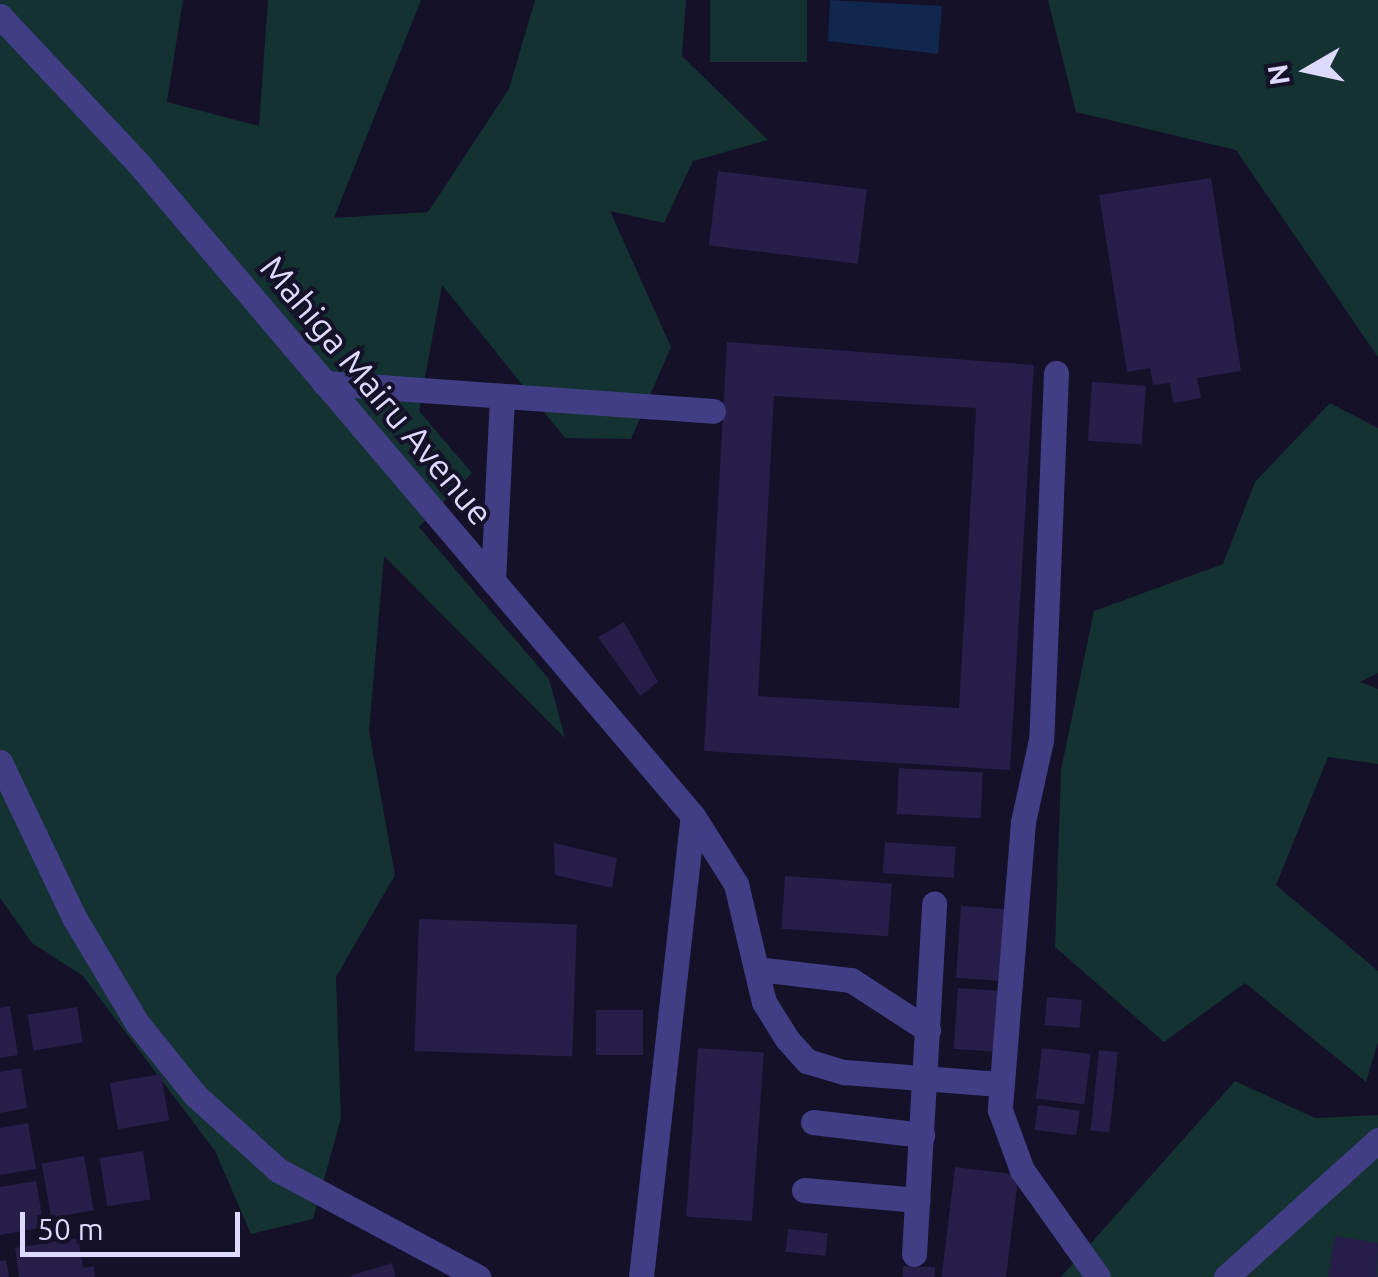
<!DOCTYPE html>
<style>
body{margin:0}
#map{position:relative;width:1378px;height:1277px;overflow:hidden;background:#151129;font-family:Ubuntu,sans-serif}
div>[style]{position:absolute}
.green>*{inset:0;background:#143231;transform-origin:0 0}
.water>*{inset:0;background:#11274d}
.building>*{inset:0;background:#271e49;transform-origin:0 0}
.minor>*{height:25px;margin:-12.5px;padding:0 12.5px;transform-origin:12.5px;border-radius:12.5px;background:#413e86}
span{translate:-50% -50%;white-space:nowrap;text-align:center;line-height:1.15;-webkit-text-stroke:8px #151129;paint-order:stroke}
.street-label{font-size:35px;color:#dedafe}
.north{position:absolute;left:1258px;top:20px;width:100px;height:100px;-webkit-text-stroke:8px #151129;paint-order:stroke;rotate:261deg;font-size:28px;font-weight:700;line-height:40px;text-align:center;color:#dedafe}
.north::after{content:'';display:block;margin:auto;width:35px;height:45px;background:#dedafe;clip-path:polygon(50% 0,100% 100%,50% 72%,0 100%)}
.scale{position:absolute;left:20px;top:1212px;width:220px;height:45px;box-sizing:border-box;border:5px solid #dedafe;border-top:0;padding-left:12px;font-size:30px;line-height:35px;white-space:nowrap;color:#dedafe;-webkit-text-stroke:8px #151129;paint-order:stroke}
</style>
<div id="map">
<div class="green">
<i style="clip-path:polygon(0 0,183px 0,167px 102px,259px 126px,268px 0,421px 0,334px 218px,428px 212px,509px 89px,535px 0,686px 0,682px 56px,768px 140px,693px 161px,664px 223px,610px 211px,671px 347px,631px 439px,565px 438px,442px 285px,419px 411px,472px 473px,419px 527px,549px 679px,565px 738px,384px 556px,369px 731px,395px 875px,336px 977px,341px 1118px,313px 1219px,251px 1234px,215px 1151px,83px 976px,32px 943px,0 898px)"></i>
<i style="left:710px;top:0;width:97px;height:62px"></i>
<i style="clip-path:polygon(1048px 0,1378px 0,1378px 357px,1236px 150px,1076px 112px)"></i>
<i style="clip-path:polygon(1330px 403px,1378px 428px,1378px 673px,1360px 682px,1378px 689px,1378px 764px,1328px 757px,1276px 885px,1378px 971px,1378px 1042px,1366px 1082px,1245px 983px,1164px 1042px,1055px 947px,1061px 770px,1094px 611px,1223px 564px,1255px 482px)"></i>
<i style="clip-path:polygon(1235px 1081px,1315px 1118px,1378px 1115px,1378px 1277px,1061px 1277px)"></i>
</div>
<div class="water">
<i style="clip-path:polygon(830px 0,942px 6px,938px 54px,828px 41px)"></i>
</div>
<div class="building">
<i style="left:718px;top:171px;width:150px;height:75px;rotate:7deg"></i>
<i style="clip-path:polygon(1211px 178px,1241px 371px,1197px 378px,1201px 398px,1173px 403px,1170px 383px,1153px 385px,1150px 368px,1127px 372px,1099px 195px)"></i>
<i style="clip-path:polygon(evenodd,727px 342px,1034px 365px,1010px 770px,704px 751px,727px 342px,774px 396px,976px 408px,959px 708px,758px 696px,774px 396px)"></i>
<i style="left:1092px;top:382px;width:54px;height:59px;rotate:4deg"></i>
<i style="clip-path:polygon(624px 622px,658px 682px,640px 696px,598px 637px)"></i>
<i style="left:899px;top:768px;width:84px;height:46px;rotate:3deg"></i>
<i style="left:885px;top:842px;width:71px;height:31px;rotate:4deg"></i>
<i style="clip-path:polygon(554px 843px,617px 858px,612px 888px,555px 875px)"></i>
<i style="left:785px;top:876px;width:107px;height:53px;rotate:4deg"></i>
<i style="left:961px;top:906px;width:51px;height:72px;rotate:4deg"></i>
<i style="left:419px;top:919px;width:158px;height:132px;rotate:2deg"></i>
<i style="left:958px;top:988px;width:46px;height:61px;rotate:4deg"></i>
<i style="left:1047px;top:997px;width:35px;height:28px;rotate:5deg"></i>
<i style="clip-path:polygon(10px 1006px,18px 1055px,0 1058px,0 1008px)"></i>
<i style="left:77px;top:1007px;width:36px;height:50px;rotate:81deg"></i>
<i style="left:596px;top:1010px;width:47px;height:45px"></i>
<i style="left:698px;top:1048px;width:66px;height:169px;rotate:4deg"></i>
<i style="left:1042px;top:1048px;width:49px;height:51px;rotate:7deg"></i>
<i style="left:1099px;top:1050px;width:19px;height:81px;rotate:6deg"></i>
<i style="clip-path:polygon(21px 1068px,27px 1108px,0 1113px,0 1072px)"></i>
<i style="left:161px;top:1074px;width:47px;height:52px;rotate:80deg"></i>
<i style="left:1038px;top:1105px;width:42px;height:25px;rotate:8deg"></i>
<i style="clip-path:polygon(28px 1123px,36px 1169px,0 1175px,0 1128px)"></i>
<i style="left:143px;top:1151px;width:49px;height:44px;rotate:81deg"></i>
<i style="left:84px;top:1156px;width:55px;height:43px;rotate:80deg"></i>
<i style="left:955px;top:1167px;width:64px;height:111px;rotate:7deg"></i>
<i style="clip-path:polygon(36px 1181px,44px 1227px,0 1235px,0 1187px)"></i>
<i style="left:788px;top:1229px;width:40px;height:23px;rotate:6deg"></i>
<i style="clip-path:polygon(1335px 1236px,1378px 1243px,1377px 1277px,1328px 1277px)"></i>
<i style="clip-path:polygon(78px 1238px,83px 1268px,94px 1266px,95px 1277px,19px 1277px,15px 1248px)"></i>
<i style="clip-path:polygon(6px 1260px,9px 1277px,0 1277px,0 1261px)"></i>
<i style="clip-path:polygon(392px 1263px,396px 1277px,350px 1277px,350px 1276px)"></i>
<i style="left:903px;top:1266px;width:32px;height:11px;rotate:2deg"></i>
</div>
<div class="minor">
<i style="left:0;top:16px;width:202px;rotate:46.8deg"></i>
<i style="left:138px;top:163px;width:857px;rotate:49.64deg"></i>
<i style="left:693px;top:816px;width:80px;rotate:57.7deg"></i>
<i style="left:736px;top:884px;width:121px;rotate:76.7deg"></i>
<i style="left:764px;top:1002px;width:44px;rotate:58.1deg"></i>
<i style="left:787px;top:1039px;width:30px;rotate:48deg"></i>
<i style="left:807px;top:1061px;width:39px;rotate:17deg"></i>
<i style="left:844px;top:1072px;width:156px;rotate:4.4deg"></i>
<i style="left:1056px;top:373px;width:367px;rotate:92.3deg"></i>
<i style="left:1041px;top:740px;width:84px;rotate:102.4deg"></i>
<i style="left:1023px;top:822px;width:289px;rotate:94.6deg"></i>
<i style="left:1000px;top:1110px;width:64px;rotate:69.9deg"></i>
<i style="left:1022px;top:1170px;width:131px;rotate:54.6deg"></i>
<i style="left:324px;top:383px;width:390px;rotate:4.1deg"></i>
<i style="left:493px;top:581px;width:185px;rotate:-87.2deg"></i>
<i style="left:0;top:762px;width:174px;rotate:64.5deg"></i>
<i style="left:75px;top:919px;width:121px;rotate:59.2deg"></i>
<i style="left:137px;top:1023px;width:92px;rotate:51.1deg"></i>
<i style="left:195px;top:1095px;width:112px;rotate:42.1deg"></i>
<i style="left:278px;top:1170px;width:227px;rotate:28.1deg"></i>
<i style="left:757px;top:969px;width:95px;rotate:6.7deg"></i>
<i style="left:851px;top:980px;width:92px;rotate:33deg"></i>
<i style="left:813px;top:1122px;width:110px;rotate:6.8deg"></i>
<i style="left:804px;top:1190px;width:114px;rotate:5deg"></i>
<i style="left:914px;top:1254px;width:351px;rotate:-86.7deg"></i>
<i style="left:641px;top:1277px;width:464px;rotate:-83.6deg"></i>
<i style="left:1226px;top:1277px;width:205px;rotate:-42deg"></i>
</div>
<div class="street-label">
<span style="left:377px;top:390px;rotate:50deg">Mahiga Mairu Avenue</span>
</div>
<div class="north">N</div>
<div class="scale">50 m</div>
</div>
